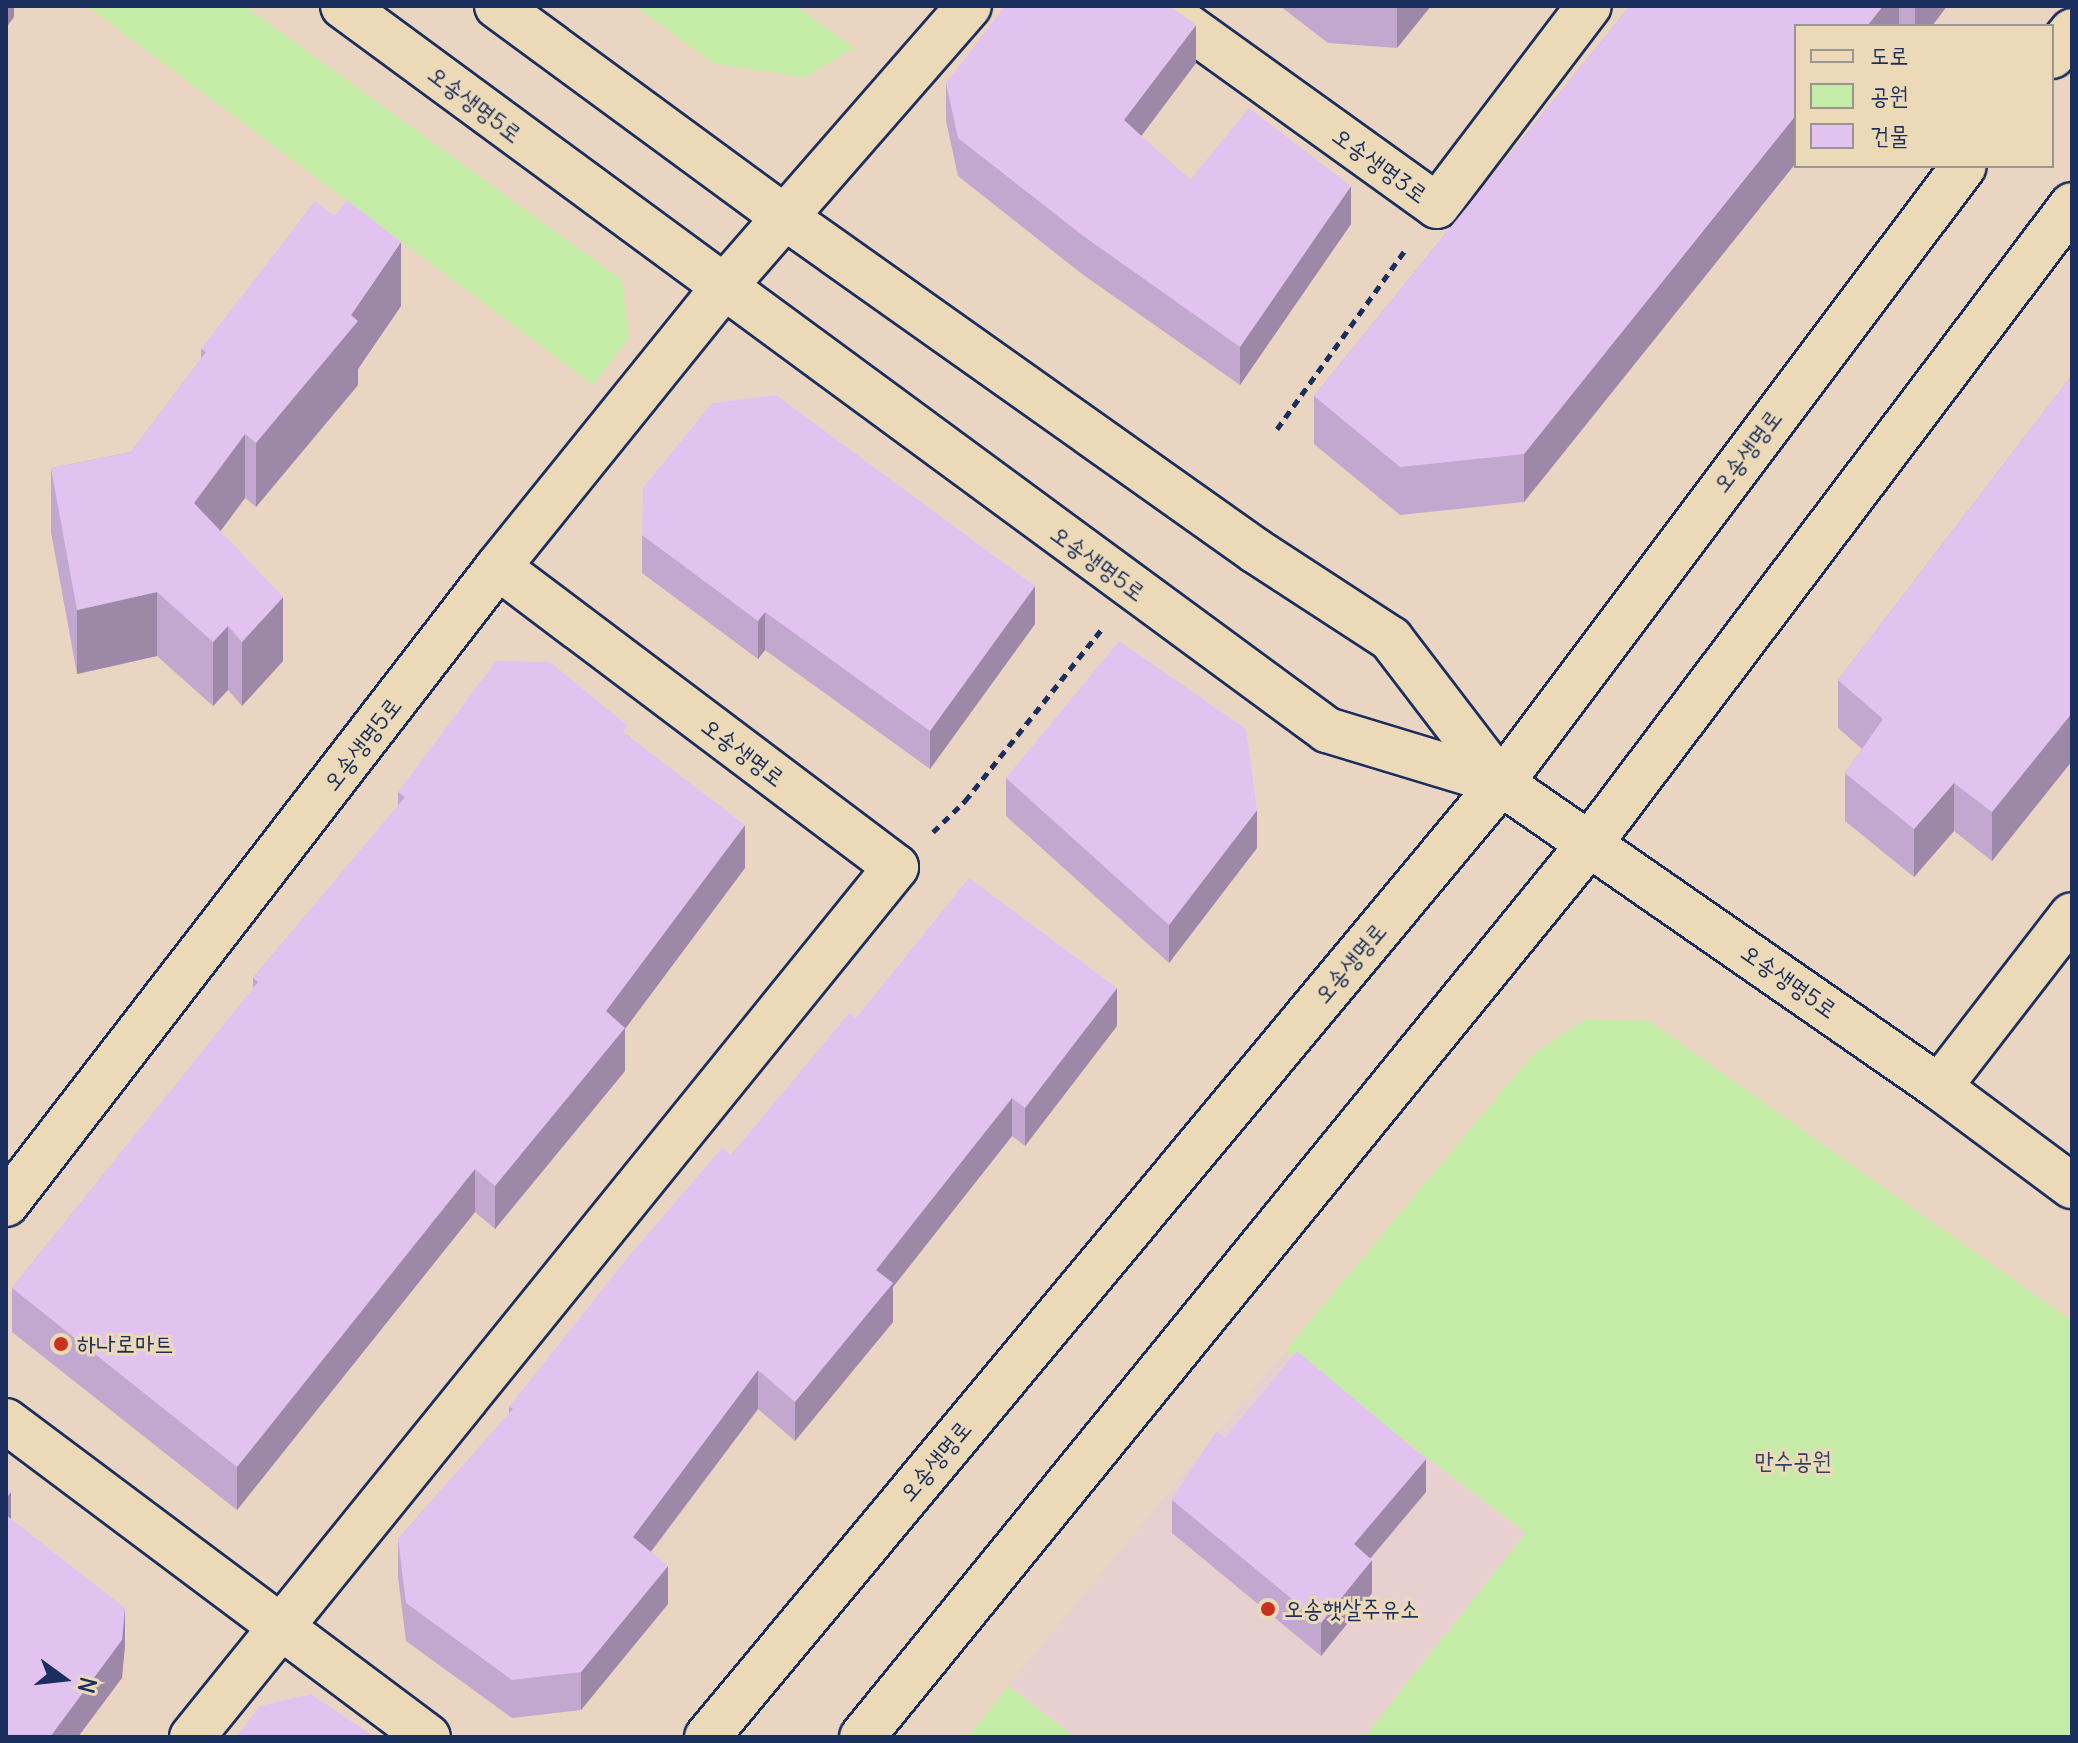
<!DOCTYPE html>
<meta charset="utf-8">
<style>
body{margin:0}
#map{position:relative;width:2078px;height:1743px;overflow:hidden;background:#ead5c2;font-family:Delius,"Poor Story",sans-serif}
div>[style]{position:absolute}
.built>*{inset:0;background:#e8d0d0}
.green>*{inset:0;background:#c5eca7}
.path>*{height:5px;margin-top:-2.5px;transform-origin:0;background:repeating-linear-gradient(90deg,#1b2f5e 0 8px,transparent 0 14px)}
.roads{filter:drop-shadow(2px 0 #1b2f5e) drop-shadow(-2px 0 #1b2f5e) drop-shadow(0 2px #1b2f5e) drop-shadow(0 -2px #1b2f5e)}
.street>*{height:44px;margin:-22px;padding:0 22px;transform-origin:22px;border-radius:22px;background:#ecd9b7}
.secondary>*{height:44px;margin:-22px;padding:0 22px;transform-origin:22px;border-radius:22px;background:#ecd9b7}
.wall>*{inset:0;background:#c2a8ce}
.shaded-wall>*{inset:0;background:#9e88a8}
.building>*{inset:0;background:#e2c3f0}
.dots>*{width:22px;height:22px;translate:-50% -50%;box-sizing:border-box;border:4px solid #ecd9b7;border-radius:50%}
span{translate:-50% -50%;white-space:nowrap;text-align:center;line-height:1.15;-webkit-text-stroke:6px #ecd9b7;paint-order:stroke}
.street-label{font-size:24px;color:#1b2f5e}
.poi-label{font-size:24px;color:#1b2f5e}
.left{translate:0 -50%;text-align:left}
.park-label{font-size:24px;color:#2c4265}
.frame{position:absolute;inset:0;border:8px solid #1b2f5e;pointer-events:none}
.legend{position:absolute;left:1794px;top:24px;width:260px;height:144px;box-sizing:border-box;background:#ecd9b7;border:2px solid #989593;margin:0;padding:10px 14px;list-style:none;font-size:24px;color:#1b2f5e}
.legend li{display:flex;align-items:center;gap:16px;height:40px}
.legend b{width:40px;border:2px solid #989593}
.north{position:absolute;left:24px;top:1639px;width:80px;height:80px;-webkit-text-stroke:6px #ecd9b7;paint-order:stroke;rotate:105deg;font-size:22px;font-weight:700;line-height:32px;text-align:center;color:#1b2f5e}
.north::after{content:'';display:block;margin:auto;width:28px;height:36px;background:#1b2f5e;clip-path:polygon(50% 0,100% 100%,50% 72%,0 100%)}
</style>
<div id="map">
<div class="built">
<i style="clip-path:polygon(1286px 1350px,1526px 1533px,1364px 1737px,1075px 1737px,1008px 1686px)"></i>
</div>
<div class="green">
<i style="clip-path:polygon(87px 6px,245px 6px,622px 280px,629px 338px,593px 385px)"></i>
<i style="clip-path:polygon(635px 6px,796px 6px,854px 48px,804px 78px,713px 63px)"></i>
<i style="clip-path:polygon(1586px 1019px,1649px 1021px,2072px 1321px,2072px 1737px,1364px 1737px,1526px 1533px,1286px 1350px,1533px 1054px)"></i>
<i style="clip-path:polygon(1008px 1686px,1075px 1737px,968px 1737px)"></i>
</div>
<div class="path">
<i style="left:1277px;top:429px;width:221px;rotate:-54.4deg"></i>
<i style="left:933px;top:832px;width:45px;rotate:-44.1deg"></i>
<i style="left:965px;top:801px;width:218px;rotate:-51.5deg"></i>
</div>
<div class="roads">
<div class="street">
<i style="left:1159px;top:6px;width:342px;rotate:35.7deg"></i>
<i style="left:1437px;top:206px;width:251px;rotate:-52.8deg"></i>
<i style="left:1939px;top:1087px;width:217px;rotate:-52.3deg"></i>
<i style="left:6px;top:1204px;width:805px;rotate:-52.32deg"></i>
<i style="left:498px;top:567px;width:358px;rotate:-51.1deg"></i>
<i style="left:723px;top:288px;width:374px;rotate:-48.9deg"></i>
<i style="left:6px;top:1421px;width:527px;rotate:36.83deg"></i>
<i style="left:192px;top:1737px;width:1119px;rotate:-51.02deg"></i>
<i style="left:896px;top:867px;width:498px;rotate:-143deg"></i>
</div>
<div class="secondary">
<i style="left:343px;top:6px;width:1222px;rotate:36.34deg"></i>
<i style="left:1327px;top:730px;width:182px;rotate:16.9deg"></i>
<i style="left:1501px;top:783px;width:533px;rotate:34.76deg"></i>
<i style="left:1939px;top:1087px;width:166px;rotate:36.7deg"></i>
<i style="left:497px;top:6px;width:353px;rotate:36.3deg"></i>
<i style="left:782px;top:215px;width:581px;rotate:35.33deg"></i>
<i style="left:1256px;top:551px;width:161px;rotate:33.1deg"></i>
<i style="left:1391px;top:639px;width:181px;rotate:52.6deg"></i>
<i style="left:2052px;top:56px;width:32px;rotate:-51deg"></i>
<i style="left:707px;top:1737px;width:1241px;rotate:-50.23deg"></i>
<i style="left:1501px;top:783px;width:771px;rotate:-53.12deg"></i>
<i style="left:862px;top:1737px;width:1154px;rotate:-50.84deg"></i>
<i style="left:1591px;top:842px;width:798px;rotate:-52.94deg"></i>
</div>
</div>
<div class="wall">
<i style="clip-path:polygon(1280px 6px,1431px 6px,1397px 48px,1328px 43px)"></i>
<i style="clip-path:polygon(1630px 6px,1947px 6px,1932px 26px,1796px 26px,1524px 502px,1400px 515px,1314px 444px,1314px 396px)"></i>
<i style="clip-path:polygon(1196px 63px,1141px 136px,1190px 180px,1351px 224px,1240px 385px,1082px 274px,958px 176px,946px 121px,946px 83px)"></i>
<i style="clip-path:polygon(401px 306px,358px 369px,358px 385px,256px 507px,245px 498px,220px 531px,283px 661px,242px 706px,228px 690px,213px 706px,157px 656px,77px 674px,51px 532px,51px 468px,131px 452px,201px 359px,201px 349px)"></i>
<i style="clip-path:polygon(2072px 375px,2072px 761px,1992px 861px,1954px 831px,1914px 877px,1845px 821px,1845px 773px,1862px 749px,1838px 728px,1838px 680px)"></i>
<i style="clip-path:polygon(642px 535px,1035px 624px,930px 769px,765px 650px,758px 659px,642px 573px)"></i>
<i style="clip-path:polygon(628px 735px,745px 868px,625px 1029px,625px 1071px,495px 1229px,475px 1212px,237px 1510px,12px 1332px,12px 1288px,253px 989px,253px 978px,398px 806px,398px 792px)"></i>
<i style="clip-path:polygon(1006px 778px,1257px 848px,1169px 963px,1006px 816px)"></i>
<i style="clip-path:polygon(856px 1018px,1117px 1026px,1025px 1146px,1012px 1136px,893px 1287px,893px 1322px,795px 1441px,758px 1409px,651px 1552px,668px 1604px,581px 1710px,512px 1718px,406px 1641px,398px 1577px,398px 1539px,509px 1414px,509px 1407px,731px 1155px)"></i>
<i style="clip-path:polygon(1225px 1438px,1426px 1492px,1370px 1558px,1372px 1593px,1321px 1656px,1172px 1533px,1172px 1500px)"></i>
</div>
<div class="shaded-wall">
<i style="clip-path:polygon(6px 6px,14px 6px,14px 17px,6px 28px)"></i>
<i style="clip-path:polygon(1397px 6px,1431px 6px,1397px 48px)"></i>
<i style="clip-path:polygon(1883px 6px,1899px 6px,1899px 26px,1867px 26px)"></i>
<i style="clip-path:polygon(1915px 6px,1947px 6px,1932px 26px,1915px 26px)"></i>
<i style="clip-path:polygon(1196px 25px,1196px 63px,1124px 159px,1124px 120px)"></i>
<i style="clip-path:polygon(1796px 115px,1796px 163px,1524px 502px,1524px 454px)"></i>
<i style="clip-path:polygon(1351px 186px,1351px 224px,1240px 385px,1240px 347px)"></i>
<i style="clip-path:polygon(401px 242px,401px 306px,358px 369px,358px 385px,256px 507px,256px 443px,351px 315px)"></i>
<i style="clip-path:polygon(245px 434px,245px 498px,194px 567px,194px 503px)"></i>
<i style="clip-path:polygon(1035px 586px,1035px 624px,930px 769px,930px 731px)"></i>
<i style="clip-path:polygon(157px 592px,157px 656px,77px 674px,77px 610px)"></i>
<i style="clip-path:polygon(283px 597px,283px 661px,242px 706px,242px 642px)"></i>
<i style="clip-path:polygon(765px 612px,765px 650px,758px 659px,758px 621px)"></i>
<i style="clip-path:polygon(228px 626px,228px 690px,213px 706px,213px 642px)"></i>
<i style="clip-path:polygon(2072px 713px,2072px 761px,1992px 861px,1992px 812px)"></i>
<i style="clip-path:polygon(1954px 783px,1954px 831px,1914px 877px,1914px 829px)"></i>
<i style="clip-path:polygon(1257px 810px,1257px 848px,1169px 963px,1169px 925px)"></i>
<i style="clip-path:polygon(745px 825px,745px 868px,625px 1029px,625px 1071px,495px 1229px,495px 1186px,606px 1011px)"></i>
<i style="clip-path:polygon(1117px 988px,1117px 1026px,1025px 1146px,1025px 1108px)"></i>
<i style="clip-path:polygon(1012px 1098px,1012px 1136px,893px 1287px,893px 1322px,795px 1441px,795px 1402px,876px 1270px)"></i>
<i style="clip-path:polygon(475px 1169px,475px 1212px,237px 1510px,237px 1467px)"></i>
<i style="clip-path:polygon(758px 1370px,758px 1409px,633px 1575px,633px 1537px)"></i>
<i style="clip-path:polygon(1426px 1459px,1426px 1492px,1354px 1578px,1354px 1544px)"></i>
<i style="clip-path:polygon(11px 1492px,11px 1530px,6px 1536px,6px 1498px)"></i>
<i style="clip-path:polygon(1372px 1560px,1372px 1593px,1321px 1656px,1321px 1623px)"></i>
<i style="clip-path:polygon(668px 1566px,668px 1604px,581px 1710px,581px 1672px)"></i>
<i style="clip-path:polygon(125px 1608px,125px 1646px,122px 1678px,78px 1737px,50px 1737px)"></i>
</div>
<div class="building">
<i style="clip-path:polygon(1005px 6px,1169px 6px,1196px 25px,1124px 120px,1190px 180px,1249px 108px,1351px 186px,1240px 347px,1082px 235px,958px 138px,946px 83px)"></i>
<i style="clip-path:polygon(1630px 6px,1883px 6px,1867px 26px,1796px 26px,1796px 115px,1524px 454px,1400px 467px,1314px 396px)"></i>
<i style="clip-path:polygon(347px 200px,401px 242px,351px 315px,358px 321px,256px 443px,245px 434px,194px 503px,283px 597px,242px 642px,228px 626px,213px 642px,157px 592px,77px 610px,51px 468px,131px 452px,206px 352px,201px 349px,315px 201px,334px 216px)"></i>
<i style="clip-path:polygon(2072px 375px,2072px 713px,1992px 812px,1954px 783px,1914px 829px,1845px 773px,1883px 719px,1838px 680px)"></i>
<i style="clip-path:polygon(776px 395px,1035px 586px,930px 731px,765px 612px,758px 621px,642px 535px,643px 488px,712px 403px)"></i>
<i style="clip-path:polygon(1119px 641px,1246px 729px,1257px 810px,1169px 925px,1006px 778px)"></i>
<i style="clip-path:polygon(496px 661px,550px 662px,628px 726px,623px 732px,745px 825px,606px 1011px,625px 1028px,495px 1186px,475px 1169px,237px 1467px,12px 1288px,258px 982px,253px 978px,405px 797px,398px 792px)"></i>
<i style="clip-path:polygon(969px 878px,1117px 988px,1025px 1108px,1012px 1098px,876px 1270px,893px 1283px,795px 1402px,758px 1370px,633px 1537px,668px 1566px,581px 1672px,512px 1680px,406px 1603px,398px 1539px,513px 1409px,509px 1407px,628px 1257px,722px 1148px,731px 1155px,849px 1013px,856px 1018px)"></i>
<i style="clip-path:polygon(1297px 1351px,1426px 1459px,1354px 1544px,1372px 1560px,1321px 1623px,1172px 1500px,1216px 1431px,1225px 1438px)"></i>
<i style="clip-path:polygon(6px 1488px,11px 1492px,6px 1498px)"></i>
<i style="clip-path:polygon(6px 1515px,125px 1608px,122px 1640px,50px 1737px,6px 1737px)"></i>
<i style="clip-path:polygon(311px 1694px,375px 1737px,236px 1737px,260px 1706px)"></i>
</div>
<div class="dots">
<i style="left:61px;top:1344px;background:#c8321e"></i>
<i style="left:1268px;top:1609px;background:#c8321e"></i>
</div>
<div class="street-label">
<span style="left:475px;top:104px;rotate:37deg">오송생명5로</span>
<span style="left:1380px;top:165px;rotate:36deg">오송생명3로</span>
<span style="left:1747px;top:451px;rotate:-53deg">오송생명로</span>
<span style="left:1098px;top:563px;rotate:36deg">오송생명5로</span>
<span style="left:362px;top:744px;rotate:-52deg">오송생명5로</span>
<span style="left:743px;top:752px;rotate:37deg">오송생명로</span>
<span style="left:1350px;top:963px;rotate:-50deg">오송생명로</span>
<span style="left:1789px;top:981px;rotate:35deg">오송생명5로</span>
<span style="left:935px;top:1461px;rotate:-50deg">오송생명로</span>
</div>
<div class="poi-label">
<span class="left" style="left:77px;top:1344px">하나로마트</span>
<span class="left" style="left:1284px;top:1609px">오송햇살주유소</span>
</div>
<div class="park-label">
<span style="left:1793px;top:1461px">만수공원</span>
</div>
<div class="frame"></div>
<ul class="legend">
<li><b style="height:10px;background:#ecd9b7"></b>도로</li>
<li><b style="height:22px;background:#c5eca7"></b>공원</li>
<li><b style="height:22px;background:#e2c3f0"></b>건물</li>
</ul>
<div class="north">N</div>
</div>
